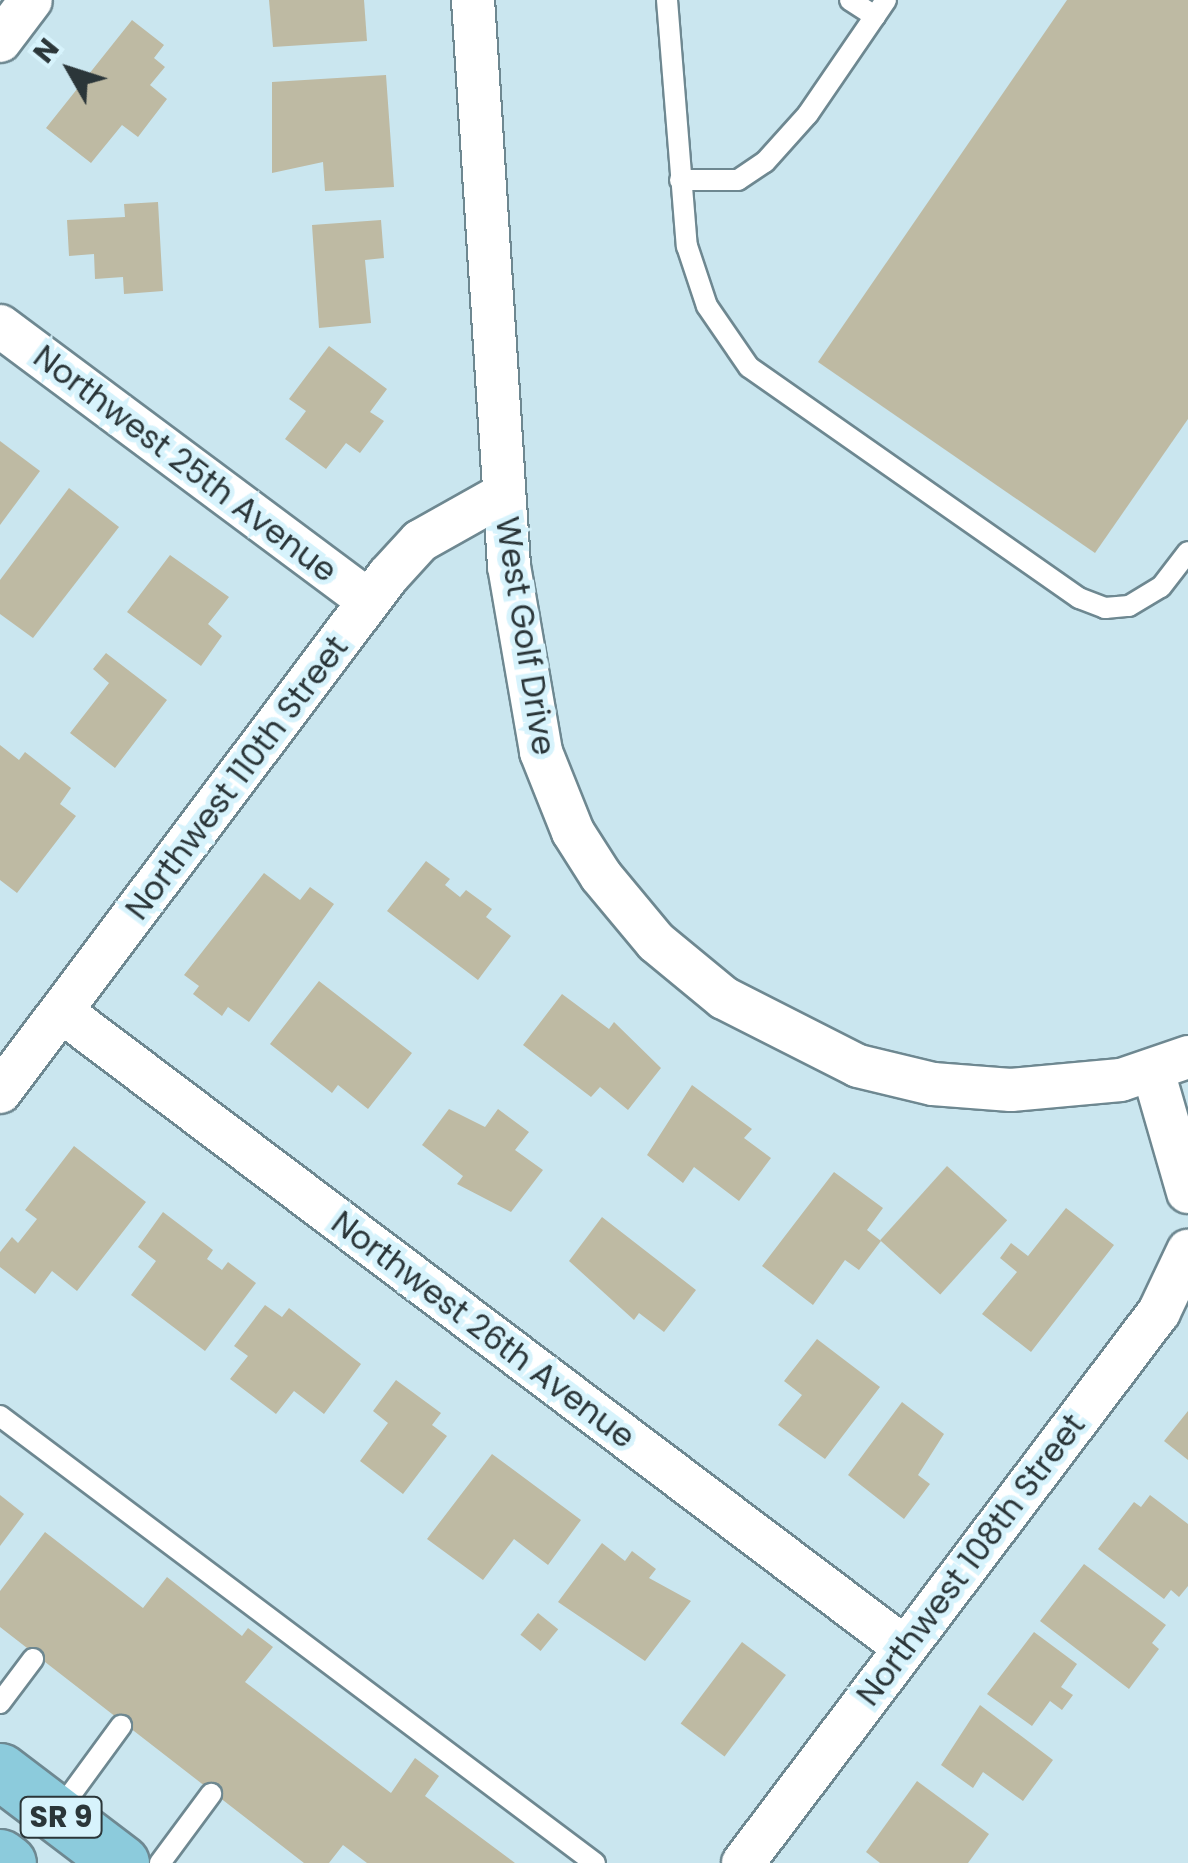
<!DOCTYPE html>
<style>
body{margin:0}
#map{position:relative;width:1188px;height:1863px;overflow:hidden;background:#cae6ef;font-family:Poppins,sans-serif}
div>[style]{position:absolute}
.building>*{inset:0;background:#bebaa3;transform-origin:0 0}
.roads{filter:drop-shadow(2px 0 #6e8891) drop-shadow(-2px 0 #6e8891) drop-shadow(0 2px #6e8891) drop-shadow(0 -2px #6e8891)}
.lane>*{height:20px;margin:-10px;padding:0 10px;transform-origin:10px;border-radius:10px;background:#fff}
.street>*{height:42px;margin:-21px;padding:0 21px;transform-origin:21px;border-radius:21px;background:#fff}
.primary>*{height:55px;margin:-27.5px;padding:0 27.5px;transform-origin:27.5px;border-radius:27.5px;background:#8ccbdc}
span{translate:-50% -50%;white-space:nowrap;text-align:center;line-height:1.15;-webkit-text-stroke:10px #d7f3fc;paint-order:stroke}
.shield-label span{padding:2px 8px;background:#d7f3fc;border:2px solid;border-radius:8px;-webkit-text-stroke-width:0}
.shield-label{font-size:30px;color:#2b3639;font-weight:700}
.street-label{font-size:32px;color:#2b3639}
.north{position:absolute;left:20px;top:20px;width:100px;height:100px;-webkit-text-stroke:8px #d7f3fc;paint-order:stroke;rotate:309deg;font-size:28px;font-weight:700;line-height:40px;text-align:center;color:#2b3639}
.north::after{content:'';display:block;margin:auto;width:35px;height:45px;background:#2b3639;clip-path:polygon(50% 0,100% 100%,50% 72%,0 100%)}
</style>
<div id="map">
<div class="building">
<i style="clip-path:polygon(269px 0,364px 0,367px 41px,273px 47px)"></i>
<i style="clip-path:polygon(1067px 0,1188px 0,1188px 419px,1095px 553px,818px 362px)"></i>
<i style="clip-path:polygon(132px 20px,164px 45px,154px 58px,165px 67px,150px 85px,167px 99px,138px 137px,122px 125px,91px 163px,46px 128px)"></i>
<i style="clip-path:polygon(386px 75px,394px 187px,325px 191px,323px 162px,272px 173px,272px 82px)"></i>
<i style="clip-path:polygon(158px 202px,163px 291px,124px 294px,123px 277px,95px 279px,94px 254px,69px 256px,67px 220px,125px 217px,124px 204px)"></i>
<i style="clip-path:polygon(381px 220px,384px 258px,365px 260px,371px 323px,319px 328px,312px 225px)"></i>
<i style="clip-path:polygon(329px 346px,387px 389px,370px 412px,384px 421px,360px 453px,346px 443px,326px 469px,285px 439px,306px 411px,289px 399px)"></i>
<i style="clip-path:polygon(0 441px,40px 471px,0 525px)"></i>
<i style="clip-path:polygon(69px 488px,119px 527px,33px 638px,0 614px,0 580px)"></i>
<i style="clip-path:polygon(170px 555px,229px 597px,208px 624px,222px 636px,201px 666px,127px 612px)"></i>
<i style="clip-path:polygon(106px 653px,167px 700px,115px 768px,70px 733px,109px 683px,93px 669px)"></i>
<i style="clip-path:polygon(0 745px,19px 760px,25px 752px,71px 788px,60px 804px,76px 816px,17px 893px,0 880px)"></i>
<i style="clip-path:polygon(426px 861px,450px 879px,445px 885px,460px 897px,466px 890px,492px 909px,486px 917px,511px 936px,478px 980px,387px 911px)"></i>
<i style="clip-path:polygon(264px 873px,300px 900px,310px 887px,334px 904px,249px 1022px,228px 1007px,222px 1016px,193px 994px,199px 986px,184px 975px)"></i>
<i style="clip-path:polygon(319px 981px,412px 1053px,368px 1109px,338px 1085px,332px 1093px,270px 1044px)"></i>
<i style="clip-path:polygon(562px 994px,609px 1029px,614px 1022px,661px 1068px,628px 1110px,600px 1087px,591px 1097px,523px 1045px)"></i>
<i style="clip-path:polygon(692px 1085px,752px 1129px,744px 1138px,771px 1158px,739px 1201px,694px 1167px,683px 1183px,647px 1155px)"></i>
<i style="clip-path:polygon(449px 1109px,485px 1127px,498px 1109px,529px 1132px,515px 1150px,543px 1170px,511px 1212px,457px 1184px,463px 1176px,422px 1145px)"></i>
<i style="clip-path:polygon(74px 1146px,146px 1202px,77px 1291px,52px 1271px,35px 1294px,0 1267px,0 1252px,12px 1237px,18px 1243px,37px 1219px,25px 1210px)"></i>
<i style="left:947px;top:1166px;width:81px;height:100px;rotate:42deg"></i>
<i style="clip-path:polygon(834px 1172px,883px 1208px,867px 1230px,881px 1241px,859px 1270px,845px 1260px,813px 1305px,762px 1266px)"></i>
<i style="clip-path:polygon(1066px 1208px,1114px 1245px,1031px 1352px,982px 1314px,1017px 1272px,1000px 1258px,1011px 1243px,1028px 1256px)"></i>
<i style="clip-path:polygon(163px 1212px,213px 1250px,207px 1259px,222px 1270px,228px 1262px,256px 1283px,205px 1351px,131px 1295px,156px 1261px,138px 1247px)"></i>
<i style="clip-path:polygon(602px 1217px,696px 1290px,664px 1332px,639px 1313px,634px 1320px,569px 1261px)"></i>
<i style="clip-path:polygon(265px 1305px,282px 1317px,289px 1308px,361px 1364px,324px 1414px,294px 1391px,276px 1414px,230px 1379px,248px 1356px,234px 1346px)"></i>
<i style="clip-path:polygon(817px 1339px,880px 1387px,825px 1459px,778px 1425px,802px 1395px,784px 1381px)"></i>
<i style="clip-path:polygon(396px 1380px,441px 1413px,432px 1425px,447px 1436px,403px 1494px,360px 1461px,388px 1423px,373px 1411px)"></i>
<i style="clip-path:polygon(902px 1402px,944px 1434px,918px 1475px,930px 1484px,904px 1519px,848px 1475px)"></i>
<i style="clip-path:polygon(1188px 1411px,1188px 1460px,1164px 1441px)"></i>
<i style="clip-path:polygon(492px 1454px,581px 1520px,548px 1565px,514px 1539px,483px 1580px,427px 1539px)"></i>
<i style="clip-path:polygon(0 1495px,24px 1514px,0 1546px)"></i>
<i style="clip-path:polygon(1150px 1495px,1188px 1524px,1188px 1586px,1179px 1597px,1171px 1590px,1164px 1599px,1098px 1549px,1134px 1502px,1141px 1507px)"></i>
<i style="clip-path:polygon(45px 1532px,143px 1608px,167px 1577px,242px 1636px,248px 1628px,273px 1647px,245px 1682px,391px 1793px,415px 1758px,439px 1776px,425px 1796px,515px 1863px,367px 1863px,343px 1845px,329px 1863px,304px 1863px,0 1627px,0 1591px)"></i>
<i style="clip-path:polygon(602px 1543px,625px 1561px,632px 1551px,656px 1569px,649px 1578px,691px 1601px,645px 1661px,558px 1602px)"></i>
<i style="clip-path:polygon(1084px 1564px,1166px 1625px,1152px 1643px,1159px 1649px,1129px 1689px,1040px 1621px)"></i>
<i style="left:538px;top:1613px;width:26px;height:28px;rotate:39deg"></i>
<i style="clip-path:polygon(1034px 1632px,1077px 1664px,1061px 1687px,1073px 1695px,1062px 1710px,1050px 1701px,1032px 1726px,987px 1694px)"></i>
<i style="left:742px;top:1642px;width:55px;height:102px;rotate:37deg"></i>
<i style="clip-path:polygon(980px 1705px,1053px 1760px,1023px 1801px,983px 1772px,973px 1788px,941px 1765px)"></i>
<i style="clip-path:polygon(917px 1781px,989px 1834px,968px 1863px,880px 1863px,866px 1852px)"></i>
</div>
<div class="roads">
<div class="lane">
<i style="left:667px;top:0;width:247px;rotate:85.4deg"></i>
<i style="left:687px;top:246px;width:63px;rotate:71.6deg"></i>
<i style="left:707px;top:306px;width:74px;rotate:55.5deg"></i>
<i style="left:749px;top:367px;width:403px;rotate:35deg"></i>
<i style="left:1079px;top:598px;width:28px;rotate:21deg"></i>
<i style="left:1105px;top:608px;width:24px;rotate:-5deg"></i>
<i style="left:1129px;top:606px;width:37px;rotate:-31deg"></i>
<i style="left:1161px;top:587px;width:44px;rotate:-52.4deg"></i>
<i style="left:850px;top:0;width:30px;rotate:33deg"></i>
<i style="left:680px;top:180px;width:58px"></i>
<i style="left:738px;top:180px;width:32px;rotate:-34deg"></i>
<i style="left:765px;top:162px;width:64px;rotate:-48.1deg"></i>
<i style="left:808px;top:114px;width:138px;rotate:-55.6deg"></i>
<i style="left:0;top:1416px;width:744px;rotate:36.92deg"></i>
<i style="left:0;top:1703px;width:55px;rotate:-53.1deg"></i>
<i style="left:58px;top:1812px;width:107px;rotate:-53.8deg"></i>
<i style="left:160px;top:1863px;width:86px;rotate:-53.5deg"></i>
</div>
<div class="street">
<i style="left:473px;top:0;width:567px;rotate:86.36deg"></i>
<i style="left:509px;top:566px;width:189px;rotate:80.2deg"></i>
<i style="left:541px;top:752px;width:86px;rotate:68.2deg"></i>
<i style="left:573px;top:832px;width:52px;rotate:57.5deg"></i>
<i style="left:601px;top:876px;width:86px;rotate:50.2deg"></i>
<i style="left:656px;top:942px;width:88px;rotate:39.5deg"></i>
<i style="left:724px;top:998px;width:150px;rotate:26.9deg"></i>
<i style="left:858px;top:1066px;width:77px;rotate:13.5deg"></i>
<i style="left:933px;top:1084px;width:78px;rotate:4.4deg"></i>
<i style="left:1011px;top:1090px;width:110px;rotate:-5.2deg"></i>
<i style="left:1121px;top:1080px;width:71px;rotate:-18.9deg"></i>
<i style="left:0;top:41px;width:51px;rotate:-52.9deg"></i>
<i style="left:0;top:326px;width:460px;rotate:36.7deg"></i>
<i style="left:61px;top:1011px;width:1057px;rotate:37.04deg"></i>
<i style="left:1153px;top:1071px;width:126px;rotate:73.9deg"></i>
<i style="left:0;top:1092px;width:646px;rotate:-53.06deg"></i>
<i style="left:388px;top:576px;width:47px;rotate:-47.6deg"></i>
<i style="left:420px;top:541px;width:94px;rotate:-29.3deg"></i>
<i style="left:743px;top:1863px;width:690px;rotate:-52.95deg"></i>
<i style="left:1159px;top:1312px;width:68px;rotate:-64.6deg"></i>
</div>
<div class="primary">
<i style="left:0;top:1771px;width:152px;rotate:37.2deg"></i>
<i style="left:0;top:1857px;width:10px;rotate:37deg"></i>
</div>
</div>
<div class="shield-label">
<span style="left:61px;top:1817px">SR 9</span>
</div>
<div class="street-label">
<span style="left:185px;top:464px;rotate:37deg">Northwest 25th Avenue</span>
<span style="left:525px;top:636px;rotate:81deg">West Golf Drive</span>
<span style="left:237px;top:778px;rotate:-53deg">Northwest 110th Street</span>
<span style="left:483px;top:1330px;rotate:37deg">Northwest 26th Avenue</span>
<span style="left:971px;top:1560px;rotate:-53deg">Northwest 108th Street</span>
</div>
<div class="north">N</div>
</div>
